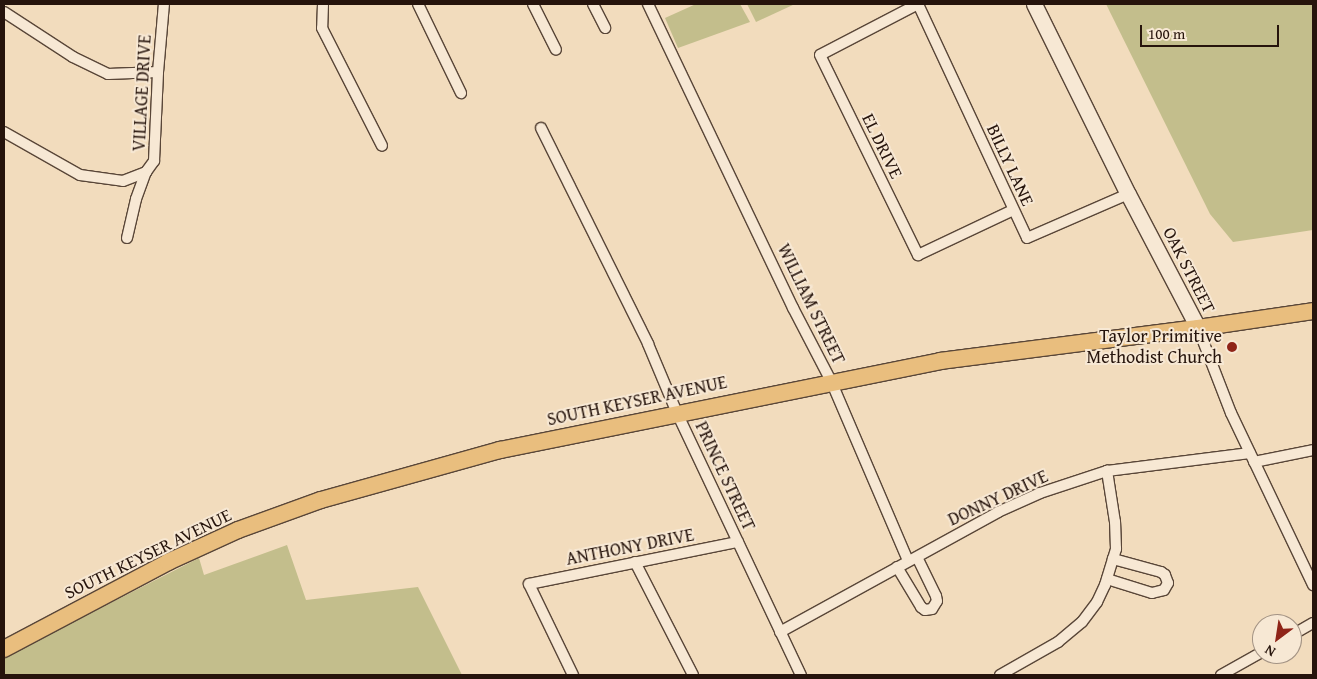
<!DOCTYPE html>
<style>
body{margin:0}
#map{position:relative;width:1317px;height:679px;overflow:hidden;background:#f2dcbd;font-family:"Gentium Book Plus",serif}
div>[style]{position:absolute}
.green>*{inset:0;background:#c3be8c}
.roads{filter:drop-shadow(1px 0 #594638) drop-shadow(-1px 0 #594638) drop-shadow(0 1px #594638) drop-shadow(0 -1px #594638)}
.street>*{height:10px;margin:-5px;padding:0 5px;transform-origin:5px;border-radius:5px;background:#f7e8d4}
.secondary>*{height:15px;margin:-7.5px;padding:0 7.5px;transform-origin:7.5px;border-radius:7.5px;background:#f7e8d4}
.primary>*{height:16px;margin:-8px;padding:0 8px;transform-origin:8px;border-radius:8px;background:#e9be7e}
.dots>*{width:14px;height:14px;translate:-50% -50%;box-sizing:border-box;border:2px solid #f7e8d4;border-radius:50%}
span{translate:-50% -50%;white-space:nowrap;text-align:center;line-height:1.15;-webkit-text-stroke:4px #f7e8d4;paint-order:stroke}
.street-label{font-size:18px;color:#26140c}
.poi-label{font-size:18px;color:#26140c}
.right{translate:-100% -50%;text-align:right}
.frame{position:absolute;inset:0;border:5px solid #26140c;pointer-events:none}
.north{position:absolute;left:1252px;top:614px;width:50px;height:50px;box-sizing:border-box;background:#f7e8d4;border:1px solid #a39384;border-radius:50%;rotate:211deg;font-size:14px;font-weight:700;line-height:20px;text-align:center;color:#26140c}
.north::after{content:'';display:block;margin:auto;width:18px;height:22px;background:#8f2418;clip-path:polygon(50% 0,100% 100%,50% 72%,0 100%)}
.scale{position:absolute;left:1140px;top:25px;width:139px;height:22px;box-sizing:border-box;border:2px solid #26140c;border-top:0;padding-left:6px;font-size:15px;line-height:18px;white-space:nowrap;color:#26140c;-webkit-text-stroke:4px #f7e8d4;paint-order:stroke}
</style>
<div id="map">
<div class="green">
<i style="clip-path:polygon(696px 4px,740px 4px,750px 22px,678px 48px,665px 18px)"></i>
<i style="clip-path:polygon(747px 4px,795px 4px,756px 22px)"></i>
<i style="clip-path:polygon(1106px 4px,1313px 4px,1313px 230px,1233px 242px,1210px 214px)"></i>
<i style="clip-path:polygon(287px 545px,306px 600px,418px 587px,462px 675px,4px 675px,4px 657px,199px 558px,204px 575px)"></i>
</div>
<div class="roads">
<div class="street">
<i style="left:323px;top:4px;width:24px;rotate:92deg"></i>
<i style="left:322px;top:28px;width:132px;rotate:63deg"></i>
<i style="left:418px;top:4px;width:99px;rotate:64.2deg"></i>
<i style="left:533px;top:4px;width:51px;rotate:63.4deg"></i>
<i style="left:593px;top:4px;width:27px;rotate:63deg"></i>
<i style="left:648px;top:4px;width:337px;rotate:64.5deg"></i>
<i style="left:793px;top:308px;width:82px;rotate:62.5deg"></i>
<i style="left:831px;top:381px;width:196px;rotate:66.8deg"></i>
<i style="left:918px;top:4px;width:110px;rotate:152.5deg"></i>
<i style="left:820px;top:55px;width:223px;rotate:63.9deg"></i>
<i style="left:918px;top:255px;width:105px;rotate:-25.3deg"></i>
<i style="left:918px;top:4px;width:258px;rotate:65deg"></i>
<i style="left:1027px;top:238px;width:110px;rotate:-23.5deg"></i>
<i style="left:4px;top:12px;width:82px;rotate:33.1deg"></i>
<i style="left:73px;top:57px;width:39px;rotate:26deg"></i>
<i style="left:108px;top:74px;width:50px;rotate:-2.3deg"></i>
<i style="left:541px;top:128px;width:241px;rotate:63.6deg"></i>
<i style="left:648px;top:344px;width:75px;rotate:67.2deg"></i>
<i style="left:677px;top:413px;width:290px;rotate:64.7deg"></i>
<i style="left:4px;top:132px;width:87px;rotate:29.5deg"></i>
<i style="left:80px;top:175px;width:43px;rotate:7.9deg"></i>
<i style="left:123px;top:181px;width:25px;rotate:-21deg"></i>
<i style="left:127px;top:238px;width:40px;rotate:-77deg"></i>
<i style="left:136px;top:199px;width:29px;rotate:-70deg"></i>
<i style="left:146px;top:172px;width:14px;rotate:-54deg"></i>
<i style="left:154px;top:161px;width:89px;rotate:-87.4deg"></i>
<i style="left:158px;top:72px;width:68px;rotate:-85deg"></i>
<i style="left:1198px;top:328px;width:91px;rotate:68.8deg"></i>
<i style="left:1231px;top:413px;width:191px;rotate:64.5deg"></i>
<i style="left:1254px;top:462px;width:60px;rotate:-11.5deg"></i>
<i style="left:635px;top:562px;width:127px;rotate:62.8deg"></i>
<i style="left:897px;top:567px;width:47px;rotate:59deg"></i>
<i style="left:921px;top:607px;width:5px;rotate:37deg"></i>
<i style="left:925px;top:610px;width:7px;rotate:-8deg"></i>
<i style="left:932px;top:609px;width:9px;rotate:-58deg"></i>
<i style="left:937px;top:601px;width:5px;rotate:-101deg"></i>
<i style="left:936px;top:596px;width:43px;rotate:-116deg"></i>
<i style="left:1107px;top:579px;width:47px;rotate:17.3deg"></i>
<i style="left:1152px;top:593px;width:12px;rotate:-14deg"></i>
<i style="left:1164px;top:590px;width:8px;rotate:-60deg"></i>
<i style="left:1168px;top:583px;width:9px;rotate:-111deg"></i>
<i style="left:1165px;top:575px;width:5px;rotate:-143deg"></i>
<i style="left:1161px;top:572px;width:50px;rotate:-164.8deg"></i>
<i style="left:780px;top:632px;width:249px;rotate:-28.8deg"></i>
<i style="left:998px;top:512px;width:46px;rotate:-24.3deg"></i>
<i style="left:1040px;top:493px;width:71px;rotate:-18.2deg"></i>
<i style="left:1107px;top:471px;width:144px;rotate:-7.2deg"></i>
<i style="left:1292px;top:635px;width:24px;rotate:-30deg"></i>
<i style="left:573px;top:675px;width:101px;rotate:-115.8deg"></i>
<i style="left:529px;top:584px;width:213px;rotate:-11.4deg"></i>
<i style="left:1000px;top:675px;width:67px;rotate:-29.6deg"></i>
<i style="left:1058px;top:642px;width:31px;rotate:-40deg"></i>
<i style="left:1082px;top:622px;width:25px;rotate:-53deg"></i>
<i style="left:1097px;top:602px;width:19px;rotate:-65deg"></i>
<i style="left:1105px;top:585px;width:38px;rotate:-73deg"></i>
<i style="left:1116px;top:549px;width:27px;rotate:-92deg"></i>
<i style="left:1115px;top:522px;width:52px;rotate:-98.9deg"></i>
<i style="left:1221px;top:675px;width:47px;rotate:-29.3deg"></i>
</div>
<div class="secondary">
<i style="left:1034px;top:4px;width:212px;rotate:63.7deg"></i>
<i style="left:1128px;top:194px;width:151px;rotate:62.4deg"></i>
</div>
<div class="primary">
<i style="left:4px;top:649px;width:186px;rotate:-27.9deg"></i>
<i style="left:168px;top:562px;width:77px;rotate:-24.6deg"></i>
<i style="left:238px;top:530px;width:88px;rotate:-19.9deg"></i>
<i style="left:321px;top:500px;width:186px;rotate:-15.6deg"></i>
<i style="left:500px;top:450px;width:449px;rotate:-11.4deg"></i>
<i style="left:940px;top:361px;width:260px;rotate:-7.3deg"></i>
<i style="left:1198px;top:328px;width:116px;rotate:-8.4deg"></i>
</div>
</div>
<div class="dots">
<i style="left:1232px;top:347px;background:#8f2418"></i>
</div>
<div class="street-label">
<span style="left:142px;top:93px;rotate:-87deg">VILLAGE DRIVE</span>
<span style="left:882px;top:146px;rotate:64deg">EL DRIVE</span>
<span style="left:1010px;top:165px;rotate:65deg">BILLY LANE</span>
<span style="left:1189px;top:270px;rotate:63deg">OAK STREET</span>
<span style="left:811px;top:304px;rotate:64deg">WILLIAM STREET</span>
<span style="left:637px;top:401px;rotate:-12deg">SOUTH KEYSER AVENUE</span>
<span style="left:725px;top:476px;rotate:65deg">PRINCE STREET</span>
<span style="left:998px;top:498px;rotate:-25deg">DONNY DRIVE</span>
<span style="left:630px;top:547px;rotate:-11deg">ANTHONY DRIVE</span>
<span style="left:148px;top:554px;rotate:-26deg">SOUTH KEYSER AVENUE</span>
</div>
<div class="poi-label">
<span class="right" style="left:1222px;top:347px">Taylor Primitive<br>Methodist Church</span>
</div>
<div class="frame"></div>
<div class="north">N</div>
<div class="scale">100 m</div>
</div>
